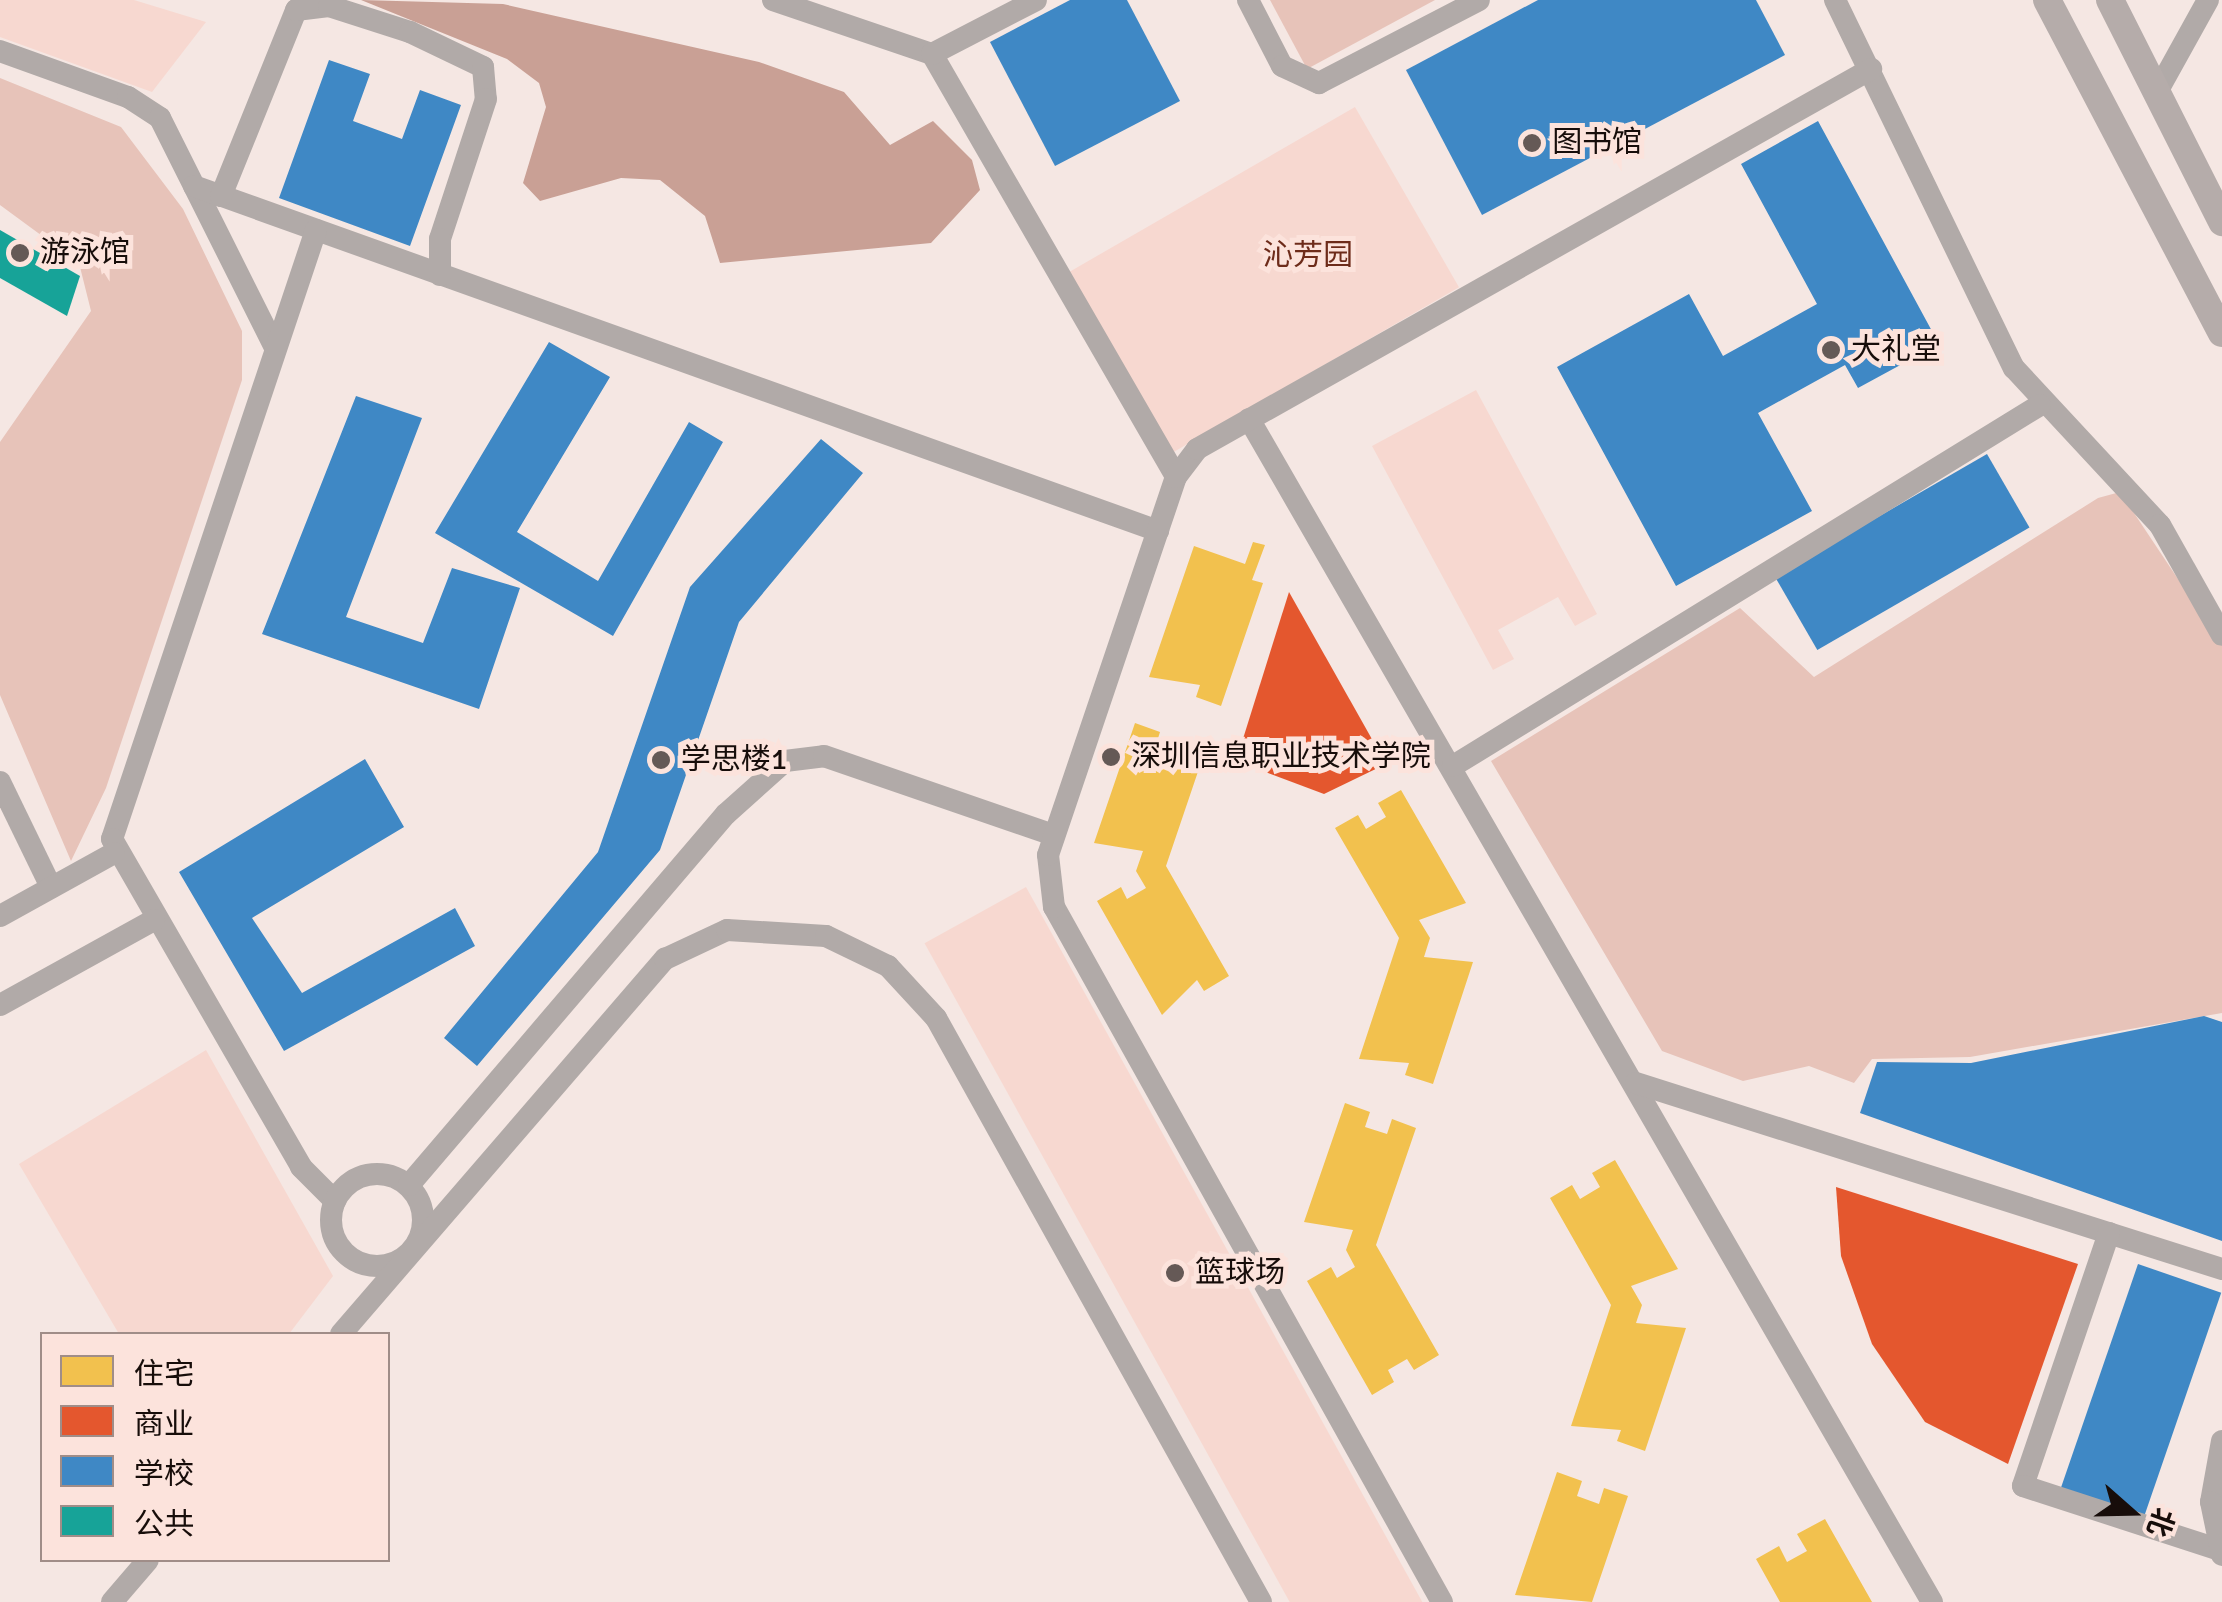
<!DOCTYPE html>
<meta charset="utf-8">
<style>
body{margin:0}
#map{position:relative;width:2222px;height:1602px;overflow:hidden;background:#f5e7e3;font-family:Signika,"Noto Sans SC",sans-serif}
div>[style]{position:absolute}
.green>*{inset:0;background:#f7d8d0;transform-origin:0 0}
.forest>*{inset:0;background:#e7c3b9}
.water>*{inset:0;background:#c9a095}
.homes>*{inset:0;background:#f2c14e}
.shops>*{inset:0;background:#e4572e}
.schools>*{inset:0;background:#3f88c5;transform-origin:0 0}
.public>*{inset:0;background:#17a398}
.minor>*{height:22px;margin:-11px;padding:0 11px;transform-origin:11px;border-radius:11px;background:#b1aaa8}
.minor>.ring{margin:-11px;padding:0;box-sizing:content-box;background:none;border:22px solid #b1aaa8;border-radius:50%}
.major>*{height:28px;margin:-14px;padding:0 14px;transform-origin:14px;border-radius:14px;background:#b5acaa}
.dots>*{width:28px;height:28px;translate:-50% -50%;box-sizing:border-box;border:5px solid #fce3dc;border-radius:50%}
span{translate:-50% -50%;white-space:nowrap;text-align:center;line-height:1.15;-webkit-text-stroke:10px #fce3dc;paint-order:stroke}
.poi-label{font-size:30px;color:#170d0a}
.left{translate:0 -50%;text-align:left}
.park-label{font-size:30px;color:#6d2b1a}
.legend{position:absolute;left:40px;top:1332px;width:350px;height:230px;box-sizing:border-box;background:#fce3dc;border:2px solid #a08d88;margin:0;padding:12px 18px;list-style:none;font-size:30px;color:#170d0a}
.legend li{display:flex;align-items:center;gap:20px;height:50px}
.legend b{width:50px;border:2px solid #a08d88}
.north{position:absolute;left:2082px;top:1462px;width:100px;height:100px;-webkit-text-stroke:8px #fce3dc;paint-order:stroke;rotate:110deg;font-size:28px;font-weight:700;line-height:40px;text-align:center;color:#170d0a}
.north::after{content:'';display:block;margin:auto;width:35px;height:45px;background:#170d0a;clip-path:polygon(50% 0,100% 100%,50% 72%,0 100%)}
</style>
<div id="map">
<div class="green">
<i style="clip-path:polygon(0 0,134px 0,206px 22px,152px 92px,0 37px)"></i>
<i style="left:1355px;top:107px;width:208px;height:334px;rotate:60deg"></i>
<i style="clip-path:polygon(1476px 390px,1597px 614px,1575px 626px,1558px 597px,1498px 630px,1514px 659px,1493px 670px,1372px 446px)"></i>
<i style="left:1026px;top:887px;width:819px;height:116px;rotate:61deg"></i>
<i style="clip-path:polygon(206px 1050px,333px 1276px,289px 1334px,119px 1334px,19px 1164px)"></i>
</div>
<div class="forest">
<i style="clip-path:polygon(1270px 0,1435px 0,1307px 69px)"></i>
<i style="clip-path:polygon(0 78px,121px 127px,183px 209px,242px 331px,242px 380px,106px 788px,71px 861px,0 695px,0 442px,91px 311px,79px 263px,0 205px)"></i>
<i style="clip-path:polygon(2120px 492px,2222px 645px,2222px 1013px,1970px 1057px,1872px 1059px,1854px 1083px,1809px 1066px,1743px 1081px,1662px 1051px,1491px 761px,1740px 608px,1814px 677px,2098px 498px)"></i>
</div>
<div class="water">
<i style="clip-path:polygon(361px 0,503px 4px,759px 62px,844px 92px,890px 145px,933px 121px,972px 160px,980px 190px,931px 243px,720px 263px,705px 216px,660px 180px,621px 178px,540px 201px,523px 183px,546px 107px,539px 83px,507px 59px)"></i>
</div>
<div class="homes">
<i style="clip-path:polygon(1253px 542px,1265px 545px,1252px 580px,1263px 583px,1221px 706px,1196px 697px,1200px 685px,1149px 677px,1194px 546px,1245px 564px)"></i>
<i style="clip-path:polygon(1135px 723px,1160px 732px,1155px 748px,1177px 755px,1182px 740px,1206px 748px,1166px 866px,1229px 976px,1204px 991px,1197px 980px,1162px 1015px,1097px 901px,1121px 887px,1127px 899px,1146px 888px,1136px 871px,1143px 851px,1094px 843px)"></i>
<i style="clip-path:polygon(1401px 790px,1466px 903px,1419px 920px,1430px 938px,1424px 957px,1473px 962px,1433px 1084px,1405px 1075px,1409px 1063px,1359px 1059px,1399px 938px,1335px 828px,1358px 815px,1366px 829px,1386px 817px,1378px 803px)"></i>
<i style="clip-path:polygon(1345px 1103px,1370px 1112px,1365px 1127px,1387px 1134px,1392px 1119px,1416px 1128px,1376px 1245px,1439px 1355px,1414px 1370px,1407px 1359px,1388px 1370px,1394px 1382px,1372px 1395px,1307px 1281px,1331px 1267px,1337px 1278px,1355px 1267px,1346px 1250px,1353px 1230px,1304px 1222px)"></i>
<i style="clip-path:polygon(1615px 1160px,1678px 1269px,1631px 1286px,1642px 1305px,1636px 1323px,1686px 1328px,1645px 1451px,1617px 1441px,1621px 1430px,1571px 1426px,1611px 1305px,1550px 1198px,1572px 1185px,1580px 1199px,1600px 1187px,1592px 1173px)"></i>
<i style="clip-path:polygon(1557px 1472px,1582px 1481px,1577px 1496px,1599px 1504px,1604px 1488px,1628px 1496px,1592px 1602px,1515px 1595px)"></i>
<i style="clip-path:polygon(1825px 1519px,1872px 1602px,1780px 1602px,1756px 1559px,1779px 1546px,1787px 1562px,1807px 1551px,1797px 1534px)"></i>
</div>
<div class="shops">
<i style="clip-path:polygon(1289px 592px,1386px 764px,1324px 794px,1236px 761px)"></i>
<i style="clip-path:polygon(1836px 1187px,2078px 1264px,2008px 1464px,1925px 1422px,1872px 1344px,1841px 1256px)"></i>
</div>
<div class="schools">
<i style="clip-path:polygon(1070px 0,1127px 0,1180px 101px,1055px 166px,990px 42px)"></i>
<i style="clip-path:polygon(1538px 0,1756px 0,1785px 55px,1482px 215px,1406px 70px)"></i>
<i style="clip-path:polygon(329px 60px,370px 74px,353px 121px,402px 139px,420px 90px,461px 105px,410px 246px,279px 198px)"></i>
<i style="clip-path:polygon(1818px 121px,1939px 344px,1858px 388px,1845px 365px,1758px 413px,1812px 511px,1676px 586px,1557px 367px,1689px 294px,1723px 356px,1817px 304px,1741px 164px)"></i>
<i style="clip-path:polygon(549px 342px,610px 377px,517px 532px,598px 581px,689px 422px,723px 442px,613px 636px,435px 533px)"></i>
<i style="clip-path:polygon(356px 396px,422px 418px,346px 617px,423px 643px,452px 568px,520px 588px,479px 709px,262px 634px)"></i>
<i style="clip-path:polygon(821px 439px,863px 473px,739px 622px,660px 850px,477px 1066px,444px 1038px,598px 852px,690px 587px)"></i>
<i style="left:1987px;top:454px;width:85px;height:245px;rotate:60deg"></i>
<i style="clip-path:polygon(365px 759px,404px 827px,252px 918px,302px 993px,455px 908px,475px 946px,284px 1051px,179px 872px)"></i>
<i style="clip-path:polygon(2204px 1016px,2222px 1022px,2222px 1241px,1860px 1113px,1877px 1062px,1971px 1063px)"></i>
<i style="left:2138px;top:1264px;width:88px;height:237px;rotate:19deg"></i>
</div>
<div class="public">
<i style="clip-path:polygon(0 230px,80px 276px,67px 316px,0 278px)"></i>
</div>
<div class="minor">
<i style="left:773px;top:0;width:168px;rotate:18.8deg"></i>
<i style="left:932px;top:54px;width:488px;rotate:60deg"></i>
<i style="left:1248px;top:0;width:74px;rotate:62.7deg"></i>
<i style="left:1282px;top:66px;width:41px;rotate:24.7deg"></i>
<i style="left:1319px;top:83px;width:180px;rotate:-27.4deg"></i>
<i style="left:1835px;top:0;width:409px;rotate:64.1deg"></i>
<i style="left:2014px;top:368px;width:214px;rotate:47.1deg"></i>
<i style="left:2160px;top:525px;width:126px;rotate:60.6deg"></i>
<i style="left:0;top:51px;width:136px;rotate:19.8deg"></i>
<i style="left:128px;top:97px;width:38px;rotate:33deg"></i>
<i style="left:160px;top:118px;width:257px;rotate:63.4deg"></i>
<i style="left:932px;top:54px;width:117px;rotate:-27.4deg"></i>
<i style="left:2157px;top:92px;width:105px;rotate:-61deg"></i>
<i style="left:194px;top:186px;width:1024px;rotate:19.69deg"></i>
<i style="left:221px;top:196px;width:201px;rotate:-68deg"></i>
<i style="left:296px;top:10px;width:33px;rotate:-7deg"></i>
<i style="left:329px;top:6px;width:85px;rotate:17.8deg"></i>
<i style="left:410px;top:32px;width:81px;rotate:25.6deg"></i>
<i style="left:483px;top:67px;width:32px;rotate:85deg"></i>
<i style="left:486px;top:99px;width:147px;rotate:108.2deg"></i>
<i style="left:440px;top:239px;width:36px;rotate:90deg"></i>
<i style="left:316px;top:230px;width:642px;rotate:108.52deg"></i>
<i style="left:112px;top:839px;width:379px;rotate:60deg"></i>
<i style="left:301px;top:1167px;width:48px;rotate:45deg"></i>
<i style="left:1249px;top:419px;width:1366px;rotate:60deg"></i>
<i style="left:1453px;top:766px;width:689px;rotate:-31.59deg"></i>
<i style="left:0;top:782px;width:117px;rotate:64.1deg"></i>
<i style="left:0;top:916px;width:130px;rotate:-28.9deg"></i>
<i style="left:0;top:1005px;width:176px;rotate:-28.9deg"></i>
<i style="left:1636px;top:1083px;width:615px;rotate:17.61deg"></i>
<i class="ring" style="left:331px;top:1174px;width:70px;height:70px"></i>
<i style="left:409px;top:1185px;width:488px;rotate:-49.5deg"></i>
<i style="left:726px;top:814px;width:79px;rotate:-41.9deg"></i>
<i style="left:785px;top:761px;width:39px;rotate:-7deg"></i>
<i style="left:824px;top:756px;width:243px;rotate:19deg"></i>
<i style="left:2109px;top:1233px;width:267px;rotate:108.8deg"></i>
<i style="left:2023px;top:1486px;width:207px;rotate:18deg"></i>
<i style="left:341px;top:1334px;width:496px;rotate:-49.2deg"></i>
<i style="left:665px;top:959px;width:68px;rotate:-25.1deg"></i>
<i style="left:727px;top:930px;width:99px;rotate:3.5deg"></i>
<i style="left:826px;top:936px;width:69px;rotate:25.8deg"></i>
<i style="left:888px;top:966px;width:71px;rotate:47.3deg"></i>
<i style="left:936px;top:1018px;width:668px;rotate:60.9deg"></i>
<i style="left:2222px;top:1441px;width:62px;rotate:100.2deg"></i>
<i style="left:2211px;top:1502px;width:54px;rotate:78.3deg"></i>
<i style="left:112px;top:1602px;width:55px;rotate:-49.4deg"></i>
<i style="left:1442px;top:1602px;width:796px;rotate:-119.17deg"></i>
<i style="left:1054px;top:907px;width:52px;rotate:-96.6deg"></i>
<i style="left:1048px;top:855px;width:399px;rotate:-71.3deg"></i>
<i style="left:1176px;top:477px;width:35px;rotate:-53deg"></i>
<i style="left:1197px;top:449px;width:774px;rotate:-29.41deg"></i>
</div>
<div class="major">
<i style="left:2047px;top:0;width:376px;rotate:62.3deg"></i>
<i style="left:2110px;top:0;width:249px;rotate:63.2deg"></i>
</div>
<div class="dots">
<i style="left:1532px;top:143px;background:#655956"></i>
<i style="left:20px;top:253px;background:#655956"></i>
<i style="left:1831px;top:350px;background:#655956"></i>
<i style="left:1111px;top:757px;background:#655956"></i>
<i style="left:661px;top:760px;background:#655956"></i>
<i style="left:1175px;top:1273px;background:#655956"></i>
</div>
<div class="poi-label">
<span class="left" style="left:1552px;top:143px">图书馆</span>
<span class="left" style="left:40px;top:253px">游泳馆</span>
<span class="left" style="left:1851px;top:350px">大礼堂</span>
<span class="left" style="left:1131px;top:757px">深圳信息职业技术学院</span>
<span class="left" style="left:681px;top:760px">学思楼1</span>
<span class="left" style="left:1195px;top:1273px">篮球场</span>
</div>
<div class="park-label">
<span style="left:1308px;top:256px">沁芳园</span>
</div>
<ul class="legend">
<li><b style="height:28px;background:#f2c14e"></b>住宅</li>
<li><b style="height:28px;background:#e4572e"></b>商业</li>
<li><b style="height:28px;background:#3f88c5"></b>学校</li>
<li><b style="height:28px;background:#17a398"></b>公共</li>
</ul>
<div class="north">北</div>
</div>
